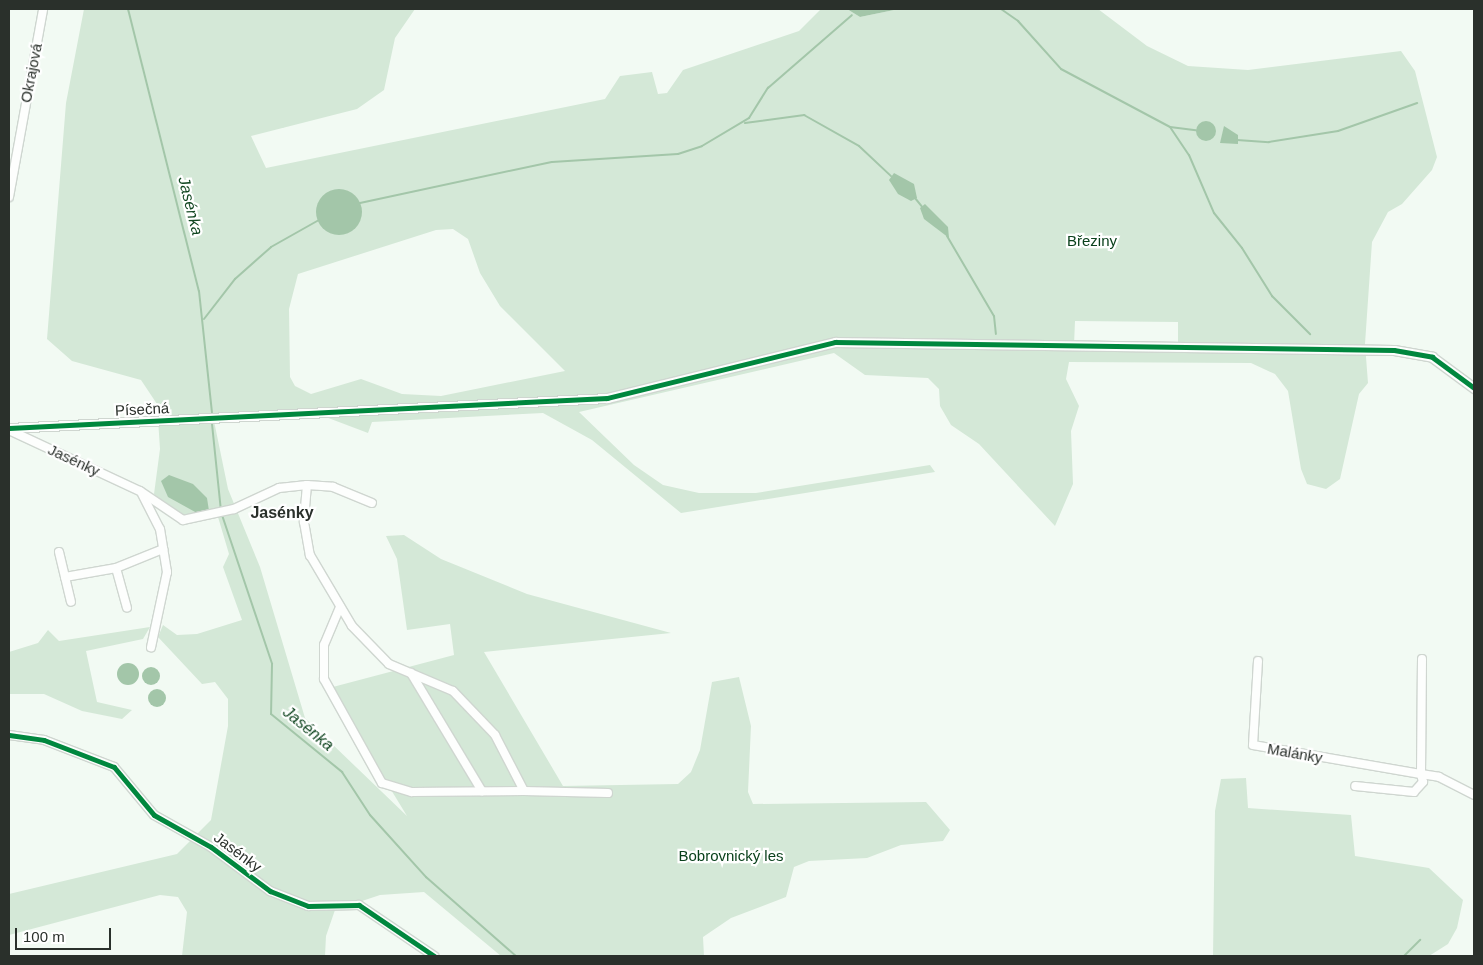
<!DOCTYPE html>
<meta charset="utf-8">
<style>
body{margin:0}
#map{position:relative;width:1483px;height:965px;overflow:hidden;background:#f2faf3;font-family:Arial,sans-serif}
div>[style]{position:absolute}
.green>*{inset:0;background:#d4e8d7}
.water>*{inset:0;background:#a3c6a9}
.round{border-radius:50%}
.stream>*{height:2px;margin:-1px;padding:0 1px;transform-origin:1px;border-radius:1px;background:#a3c6a9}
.roads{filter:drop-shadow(1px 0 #cfd6d0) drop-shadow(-1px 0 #cfd6d0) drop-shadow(0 1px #cfd6d0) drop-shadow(0 -1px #cfd6d0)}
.minor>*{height:8px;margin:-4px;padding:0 4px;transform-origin:4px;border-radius:4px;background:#fdfefd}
.tertiary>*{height:9px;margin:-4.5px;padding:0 4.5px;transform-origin:4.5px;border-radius:4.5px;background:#fdfefd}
.cycleway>*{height:5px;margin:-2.5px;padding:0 2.5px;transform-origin:2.5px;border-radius:2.5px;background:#00873e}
span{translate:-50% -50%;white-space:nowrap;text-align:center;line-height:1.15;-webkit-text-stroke:4.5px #fff;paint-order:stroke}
.street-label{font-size:15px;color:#2a302b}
.park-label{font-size:15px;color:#0a411c}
.water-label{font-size:16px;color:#124722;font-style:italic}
.neighbourhood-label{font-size:16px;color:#2a302b;font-weight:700}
.frame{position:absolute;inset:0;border:10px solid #2a302b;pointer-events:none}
.scale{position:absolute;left:15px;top:928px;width:96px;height:22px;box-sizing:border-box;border:2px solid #2a302b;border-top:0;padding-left:6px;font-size:15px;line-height:18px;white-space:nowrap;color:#2a302b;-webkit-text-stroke:4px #fff;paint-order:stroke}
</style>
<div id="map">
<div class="green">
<i style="clip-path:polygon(evenodd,84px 9px,415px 9px,395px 38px,384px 90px,357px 109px,251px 136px,266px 168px,605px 99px,620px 76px,652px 72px,658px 94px,667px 93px,683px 70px,799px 31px,821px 9px,847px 9px,860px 17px,899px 9px,1098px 9px,1147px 46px,1188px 66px,1248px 70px,1401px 51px,1415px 71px,1437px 157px,1432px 170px,1402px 204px,1388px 212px,1372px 242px,1365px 344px,1368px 383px,1359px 394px,1340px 479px,1326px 489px,1307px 484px,1301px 469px,1288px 391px,1275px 374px,1251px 363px,1069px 362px,1066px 379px,1079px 406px,1071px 431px,1073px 484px,1055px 526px,979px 444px,951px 425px,940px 406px,939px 389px,928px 378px,865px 375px,834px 353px,579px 412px,634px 465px,663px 485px,699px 493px,756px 493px,930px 465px,935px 472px,681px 513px,592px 440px,543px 413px,372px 422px,368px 433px,323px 416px,214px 421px,228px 489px,260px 567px,305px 718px,407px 816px,329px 688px,454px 655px,450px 624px,407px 630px,397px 559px,386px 536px,404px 535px,441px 559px,527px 594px,671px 633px,484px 652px,563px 786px,678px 784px,691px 772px,700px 750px,712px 682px,739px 677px,751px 726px,748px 792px,753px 804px,926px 802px,950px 830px,943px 841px,901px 845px,867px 858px,809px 861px,794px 867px,786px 897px,731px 918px,703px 937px,704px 956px,501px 956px,424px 892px,380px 895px,335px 910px,326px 936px,325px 956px,182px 956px,187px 912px,178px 897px,160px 895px,9px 935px,9px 894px,177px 854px,211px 820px,228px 726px,228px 699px,215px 682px,202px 684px,158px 637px,163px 625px,177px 635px,197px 634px,242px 620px,223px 567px,229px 554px,218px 517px,181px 517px,154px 494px,160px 449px,157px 404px,141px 380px,72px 361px,47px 339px,66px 103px,84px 9px,453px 229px,468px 239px,480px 273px,500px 306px,565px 371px,441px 396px,402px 394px,361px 379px,311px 394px,295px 386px,290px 377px,289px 309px,298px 274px,436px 230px,453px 229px,84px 9px,1075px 321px,1178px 322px,1178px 346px,1074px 345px,1075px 321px)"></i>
<i style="clip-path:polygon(150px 627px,143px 639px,86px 651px,97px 702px,132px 710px,122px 719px,82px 711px,44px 694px,9px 694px,9px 652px,38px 643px,48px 630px,59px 641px)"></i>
<i style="clip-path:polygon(1246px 778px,1248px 808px,1351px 815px,1355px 856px,1429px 868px,1463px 900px,1457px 928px,1448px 944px,1429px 956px,1213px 956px,1215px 811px,1221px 779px)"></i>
</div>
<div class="water">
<i style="clip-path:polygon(847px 9px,899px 9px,860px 17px)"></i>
<i class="round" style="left:1196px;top:121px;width:20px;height:20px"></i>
<i style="clip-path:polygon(1224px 126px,1238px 135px,1238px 144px,1220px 143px)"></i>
<i style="clip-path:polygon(894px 173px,914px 184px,917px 198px,911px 201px,898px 194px,889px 180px)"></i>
<i class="round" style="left:316px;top:189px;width:46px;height:46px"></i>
<i style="clip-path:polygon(925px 204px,948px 227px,949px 238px,924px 219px,920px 208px)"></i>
<i style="clip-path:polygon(169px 475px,193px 484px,207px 498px,209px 511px,197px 513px,168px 497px,161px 481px)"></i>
<i class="round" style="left:117px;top:663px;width:22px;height:22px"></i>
<i class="round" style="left:142px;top:667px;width:18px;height:18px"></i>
<i class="round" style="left:148px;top:689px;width:18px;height:18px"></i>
</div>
<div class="stream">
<i style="left:128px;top:9px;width:291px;rotate:75.9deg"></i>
<i style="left:199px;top:291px;width:122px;rotate:83.9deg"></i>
<i style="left:1001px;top:9px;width:21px;rotate:35deg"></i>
<i style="left:1018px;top:21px;width:64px;rotate:48.1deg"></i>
<i style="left:1061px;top:69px;width:123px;rotate:28deg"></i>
<i style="left:1170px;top:127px;width:26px;rotate:7deg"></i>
<i style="left:745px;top:123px;width:60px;rotate:-7.7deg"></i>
<i style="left:804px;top:115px;width:63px;rotate:29.4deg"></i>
<i style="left:859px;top:146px;width:44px;rotate:43.2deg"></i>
<i style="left:1170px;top:127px;width:34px;rotate:56deg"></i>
<i style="left:1189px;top:155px;width:63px;rotate:66.7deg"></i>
<i style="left:1214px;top:213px;width:45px;rotate:51.3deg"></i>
<i style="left:1242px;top:248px;width:57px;rotate:58deg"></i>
<i style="left:1272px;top:296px;width:54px;rotate:45deg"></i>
<i style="left:1237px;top:140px;width:32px;rotate:4deg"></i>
<i style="left:1269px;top:142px;width:70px;rotate:-9.1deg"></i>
<i style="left:1338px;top:131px;width:84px;rotate:-19.5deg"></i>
<i style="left:915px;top:198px;width:13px;rotate:51deg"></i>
<i style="left:360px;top:203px;width:196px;rotate:-12.1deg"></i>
<i style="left:552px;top:162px;width:126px;rotate:-3.6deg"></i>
<i style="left:678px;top:154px;width:25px;rotate:-18deg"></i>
<i style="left:702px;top:146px;width:55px;rotate:-30.8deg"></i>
<i style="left:749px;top:118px;width:36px;rotate:-58deg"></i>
<i style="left:768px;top:88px;width:111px;rotate:-41deg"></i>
<i style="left:947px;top:236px;width:93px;rotate:59.6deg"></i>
<i style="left:994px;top:316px;width:18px;rotate:84deg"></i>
<i style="left:204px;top:319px;width:51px;rotate:-52.2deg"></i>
<i style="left:235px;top:279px;width:48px;rotate:-41.6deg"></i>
<i style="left:271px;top:247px;width:55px;rotate:-29.4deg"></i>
<i style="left:212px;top:424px;width:87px;rotate:84.1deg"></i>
<i style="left:222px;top:515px;width:157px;rotate:71.4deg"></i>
<i style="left:272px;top:664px;width:50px;rotate:91.1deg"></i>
<i style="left:271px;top:714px;width:92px;rotate:39.2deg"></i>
<i style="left:342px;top:772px;width:51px;rotate:56.9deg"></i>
<i style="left:370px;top:815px;width:84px;rotate:47.9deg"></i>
<i style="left:426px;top:877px;width:120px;rotate:41.3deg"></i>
<i style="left:1404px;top:956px;width:23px;rotate:-45deg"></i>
</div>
<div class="roads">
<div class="minor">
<i style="left:9px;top:197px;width:191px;rotate:-79.7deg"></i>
<i style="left:9px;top:430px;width:145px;rotate:25deg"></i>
<i style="left:140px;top:491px;width:52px;rotate:34deg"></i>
<i style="left:183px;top:520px;width:52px;rotate:-12.2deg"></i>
<i style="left:234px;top:509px;width:50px;rotate:-25deg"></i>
<i style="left:279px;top:488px;width:28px;rotate:-6deg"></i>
<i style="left:307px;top:485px;width:37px;rotate:95deg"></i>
<i style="left:304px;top:522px;width:34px;rotate:80deg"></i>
<i style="left:310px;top:555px;width:82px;rotate:59.4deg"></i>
<i style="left:352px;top:626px;width:53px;rotate:45.8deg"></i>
<i style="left:389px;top:664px;width:69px;rotate:22.9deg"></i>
<i style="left:453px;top:691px;width:61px;rotate:46.3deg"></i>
<i style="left:495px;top:735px;width:63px;rotate:62.6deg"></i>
<i style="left:524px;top:791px;width:84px;rotate:1.4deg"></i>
<i style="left:307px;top:485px;width:26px;rotate:4deg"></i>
<i style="left:333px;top:487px;width:42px;rotate:22.3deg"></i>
<i style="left:142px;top:494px;width:39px;rotate:63deg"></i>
<i style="left:160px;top:529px;width:44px;rotate:80.8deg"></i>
<i style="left:167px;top:572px;width:77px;rotate:102deg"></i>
<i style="left:59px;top:552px;width:51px;rotate:76.5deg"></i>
<i style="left:116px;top:568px;width:41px;rotate:74.6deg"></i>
<i style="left:65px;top:577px;width:52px;rotate:-10deg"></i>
<i style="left:116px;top:568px;width:51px;rotate:-22deg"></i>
<i style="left:340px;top:607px;width:41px;rotate:112.8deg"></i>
<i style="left:324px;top:645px;width:34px;rotate:90deg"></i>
<i style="left:324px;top:679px;width:119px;rotate:60.9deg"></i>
<i style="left:382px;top:783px;width:31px;rotate:17deg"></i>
<i style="left:412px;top:792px;width:112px;rotate:-0.5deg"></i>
<i style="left:1422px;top:659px;width:115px;rotate:90.5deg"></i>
<i style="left:1421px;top:774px;width:18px;rotate:9deg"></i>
<i style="left:1439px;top:777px;width:39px;rotate:27deg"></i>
<i style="left:1258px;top:661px;width:84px;rotate:93.4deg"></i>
<i style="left:1253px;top:745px;width:170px;rotate:9.8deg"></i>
<i style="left:1421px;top:774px;width:8px;rotate:76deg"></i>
<i style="left:1423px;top:782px;width:13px;rotate:132deg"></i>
<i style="left:1414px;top:792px;width:59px;rotate:-174.2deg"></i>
<i style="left:411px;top:673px;width:138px;rotate:59deg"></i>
<i style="left:9px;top:735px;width:35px;rotate:8deg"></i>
<i style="left:44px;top:740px;width:75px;rotate:21.1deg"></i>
<i style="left:114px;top:767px;width:62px;rotate:50.2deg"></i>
<i style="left:154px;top:815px;width:65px;rotate:29.3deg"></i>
<i style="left:211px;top:847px;width:74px;rotate:36.7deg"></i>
<i style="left:270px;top:891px;width:41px;rotate:21.5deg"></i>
<i style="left:308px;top:906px;width:51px;rotate:-1.1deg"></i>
<i style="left:359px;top:905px;width:91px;rotate:34.2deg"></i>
</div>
<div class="tertiary">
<i style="left:9px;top:428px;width:599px;rotate:-2.87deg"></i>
<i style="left:607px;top:398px;width:235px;rotate:-13.8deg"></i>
<i style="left:835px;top:342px;width:559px;rotate:0.82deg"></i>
<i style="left:1394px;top:350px;width:39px;rotate:10deg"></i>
<i style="left:1432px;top:357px;width:52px;rotate:36.4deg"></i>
</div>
</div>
<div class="cycleway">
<i style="left:9px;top:428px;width:599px;rotate:-2.87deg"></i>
<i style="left:607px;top:398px;width:235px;rotate:-13.8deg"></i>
<i style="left:835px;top:342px;width:559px;rotate:0.82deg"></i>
<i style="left:1394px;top:350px;width:39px;rotate:10deg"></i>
<i style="left:1432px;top:357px;width:52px;rotate:36.4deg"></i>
<i style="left:9px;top:735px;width:35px;rotate:8deg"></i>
<i style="left:44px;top:740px;width:75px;rotate:21.1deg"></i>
<i style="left:114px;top:767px;width:62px;rotate:50.2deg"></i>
<i style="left:154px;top:815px;width:65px;rotate:29.3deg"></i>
<i style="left:211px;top:847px;width:74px;rotate:36.7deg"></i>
<i style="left:270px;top:891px;width:41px;rotate:21.5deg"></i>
<i style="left:308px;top:906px;width:51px;rotate:-1.1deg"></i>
<i style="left:359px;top:905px;width:91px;rotate:34.2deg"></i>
</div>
<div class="street-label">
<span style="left:31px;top:73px;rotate:-79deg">Okrajová</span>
<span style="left:142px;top:409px;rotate:-3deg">Písečná</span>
<span style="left:74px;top:460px;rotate:25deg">Jasénky</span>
<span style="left:1295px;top:753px;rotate:10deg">Malánky</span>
<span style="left:238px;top:852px;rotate:37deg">Jasénky</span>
</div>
<div class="park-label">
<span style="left:1092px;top:241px">Březiny</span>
<span style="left:731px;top:856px">Bobrovnický les</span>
</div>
<div class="water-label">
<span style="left:190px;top:206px;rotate:76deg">Jasénka</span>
<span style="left:308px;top:729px;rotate:39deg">Jasénka</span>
</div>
<div class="neighbourhood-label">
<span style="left:282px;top:513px">Jasénky</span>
</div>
<div class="frame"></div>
<div class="scale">100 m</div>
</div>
